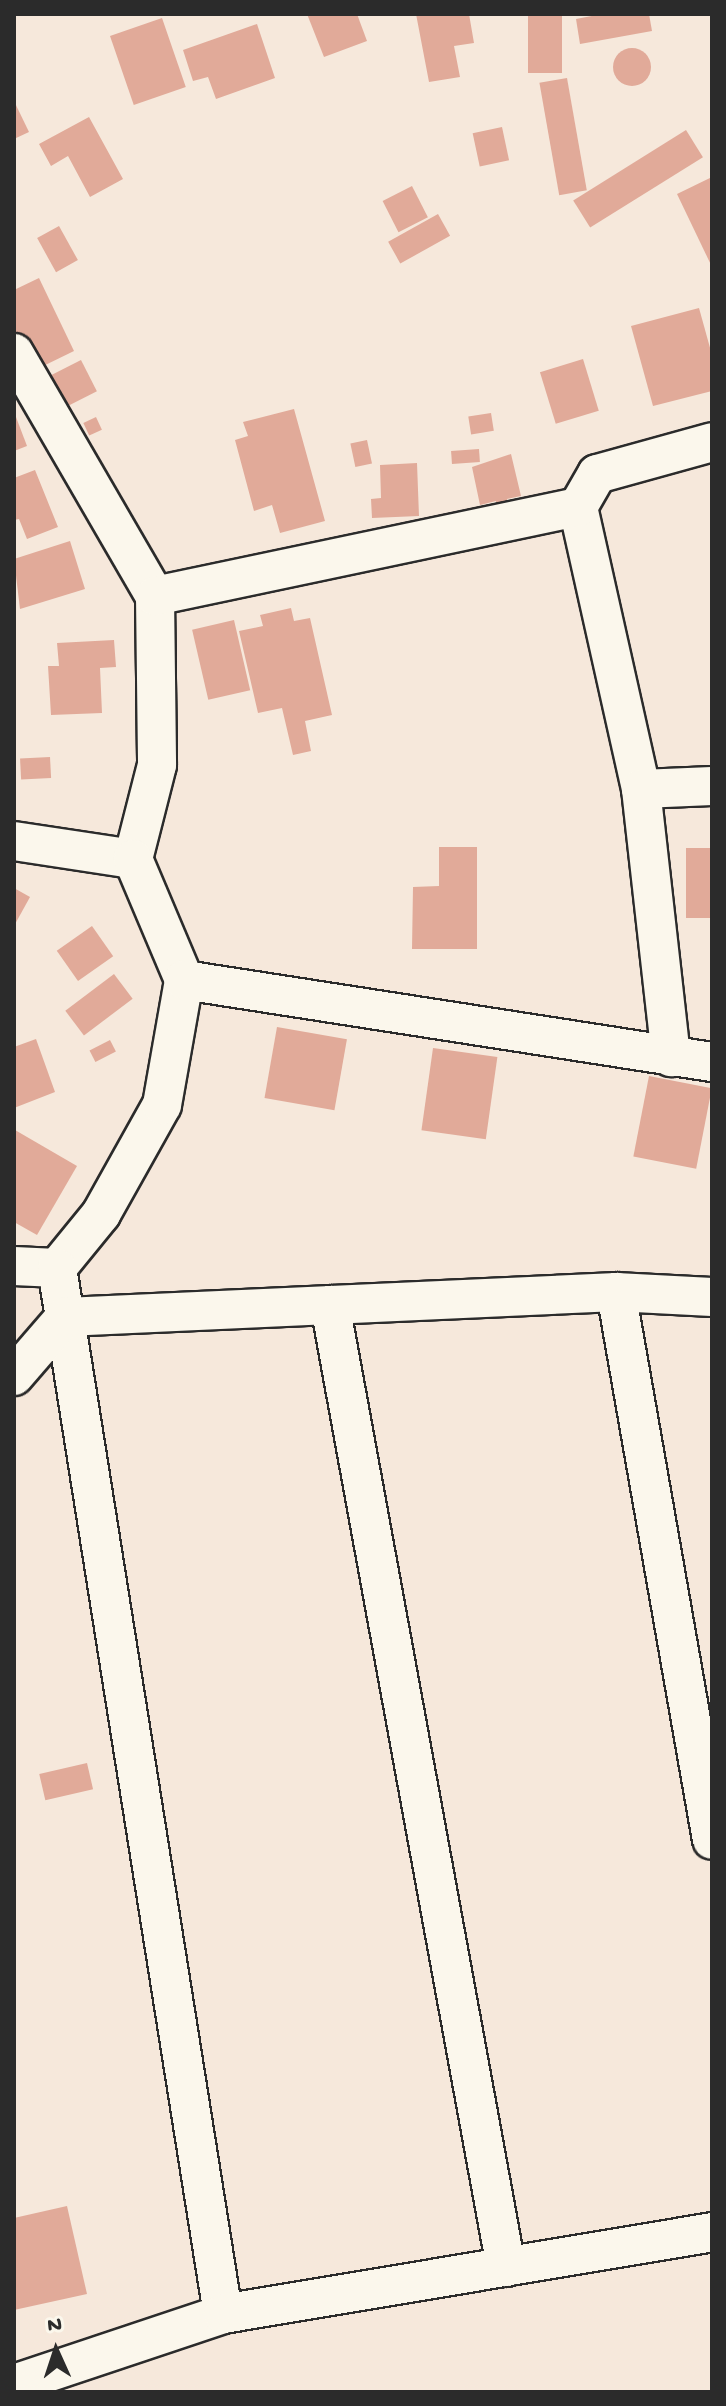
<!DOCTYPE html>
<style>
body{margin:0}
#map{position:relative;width:726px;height:2406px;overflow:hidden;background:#f6e8db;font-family:"Gochi Hand",sans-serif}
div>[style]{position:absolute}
.building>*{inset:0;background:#e1aa99;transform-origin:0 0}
.round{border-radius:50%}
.roads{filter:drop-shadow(2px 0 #2b2b2b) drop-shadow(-2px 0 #2b2b2b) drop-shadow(0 2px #2b2b2b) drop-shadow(0 -2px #2b2b2b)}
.street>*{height:38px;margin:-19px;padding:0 19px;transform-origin:19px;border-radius:19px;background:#fbf7ec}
span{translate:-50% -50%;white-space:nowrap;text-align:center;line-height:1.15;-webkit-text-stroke:6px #fbf7ec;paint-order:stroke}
.frame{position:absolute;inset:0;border:16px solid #2b2b2b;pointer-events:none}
.north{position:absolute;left:16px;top:2310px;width:80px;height:80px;-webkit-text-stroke:6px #fbf7ec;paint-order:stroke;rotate:357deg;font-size:22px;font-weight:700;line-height:32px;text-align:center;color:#2b2b2b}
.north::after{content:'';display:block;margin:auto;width:28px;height:36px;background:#2b2b2b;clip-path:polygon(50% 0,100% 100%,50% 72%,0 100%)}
</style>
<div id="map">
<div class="building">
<i style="clip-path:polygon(307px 14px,357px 14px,367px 41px,324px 57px)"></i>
<i style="clip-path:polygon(416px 14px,469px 14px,474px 43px,454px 46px,460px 77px,429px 82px)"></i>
<i style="left:528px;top:14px;width:34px;height:59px"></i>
<i style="clip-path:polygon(602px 14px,649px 14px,652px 31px,580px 44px,576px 19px)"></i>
<i style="left:162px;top:18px;width:73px;height:55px;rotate:71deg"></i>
<i style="clip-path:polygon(257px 24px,275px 78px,216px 99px,208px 77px,193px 81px,183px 50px)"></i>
<i class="round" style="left:613px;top:48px;width:38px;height:38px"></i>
<i style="left:567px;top:78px;width:114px;height:28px;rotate:80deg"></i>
<i style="clip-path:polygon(14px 101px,29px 132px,14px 139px)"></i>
<i style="clip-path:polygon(89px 117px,123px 179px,90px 197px,68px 156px,51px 166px,39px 144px)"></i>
<i style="left:502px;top:127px;width:34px;height:30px;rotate:78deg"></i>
<i style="left:686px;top:130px;width:32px;height:133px;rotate:58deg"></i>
<i style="clip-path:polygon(712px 177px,712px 267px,677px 194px)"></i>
<i style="left:412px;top:186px;width:35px;height:33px;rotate:63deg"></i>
<i style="left:438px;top:214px;width:25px;height:57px;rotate:61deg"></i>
<i style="left:59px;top:226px;width:39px;height:25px;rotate:61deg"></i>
<i style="clip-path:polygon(39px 278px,74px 351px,33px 371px,14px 330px,14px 290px)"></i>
<i style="clip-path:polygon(699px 308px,712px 355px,712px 391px,653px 406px,631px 326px)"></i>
<i style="left:583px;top:359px;width:54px;height:45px;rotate:73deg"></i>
<i style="left:81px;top:360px;width:35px;height:42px;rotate:63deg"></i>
<i style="clip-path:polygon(294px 409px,325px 521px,280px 533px,272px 505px,254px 511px,235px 440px,248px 436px,243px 422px)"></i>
<i style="left:491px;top:413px;width:18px;height:23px;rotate:81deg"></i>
<i style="clip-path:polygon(16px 417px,27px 446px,14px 451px,14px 418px)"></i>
<i style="left:96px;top:417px;width:14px;height:14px;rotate:65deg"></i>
<i style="left:367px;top:440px;width:24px;height:17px;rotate:78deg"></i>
<i style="left:479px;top:449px;width:13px;height:28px;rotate:86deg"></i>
<i style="clip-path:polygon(511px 454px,521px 496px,507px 499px,508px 506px,497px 508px,496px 501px,480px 505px,472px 467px)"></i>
<i style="clip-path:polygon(417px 463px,419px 516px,372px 518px,371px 499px,381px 498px,380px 465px)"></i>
<i style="clip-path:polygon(35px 470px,58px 527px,27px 539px,19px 519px,14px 520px,14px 478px)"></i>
<i style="clip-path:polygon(70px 541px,85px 589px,20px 609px,14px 559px)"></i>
<i style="clip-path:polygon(291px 608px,294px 621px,310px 618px,332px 715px,305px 721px,311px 751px,293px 755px,282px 708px,258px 713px,239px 631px,263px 626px,260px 615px)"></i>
<i style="left:234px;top:620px;width:72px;height:43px;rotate:77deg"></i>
<i style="clip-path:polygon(114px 640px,116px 667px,100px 668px,102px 713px,51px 715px,48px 666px,59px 666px,57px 643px)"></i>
<i style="left:50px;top:757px;width:21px;height:30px;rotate:87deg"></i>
<i style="clip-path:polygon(439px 847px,477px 847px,477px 949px,412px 949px,413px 887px,439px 886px)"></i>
<i style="left:686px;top:848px;width:26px;height:70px"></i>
<i style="clip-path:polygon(14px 888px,30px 897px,14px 926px)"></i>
<i style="left:92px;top:926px;width:37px;height:43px;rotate:55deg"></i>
<i style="left:114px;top:974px;width:31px;height:61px;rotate:53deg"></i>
<i style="left:277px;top:1027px;width:71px;height:72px;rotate:10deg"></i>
<i style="clip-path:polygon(36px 1039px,55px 1092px,14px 1108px,14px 1047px)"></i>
<i style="left:110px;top:1040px;width:13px;height:23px;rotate:63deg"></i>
<i style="left:433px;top:1048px;width:65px;height:83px;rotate:8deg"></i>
<i style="left:649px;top:1076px;width:64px;height:82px;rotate:11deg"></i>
<i style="clip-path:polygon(15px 1130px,77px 1166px,37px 1235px,14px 1222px)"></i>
<i style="left:87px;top:1763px;width:27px;height:49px;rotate:77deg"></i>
<i style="clip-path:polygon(67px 2206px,87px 2294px,14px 2310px,14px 2218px)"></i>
</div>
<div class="roads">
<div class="street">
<i style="left:14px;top:353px;width:281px;rotate:59.9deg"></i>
<i style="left:155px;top:596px;width:169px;rotate:89.3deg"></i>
<i style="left:157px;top:765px;width:97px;rotate:104.3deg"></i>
<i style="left:133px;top:859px;width:120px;rotate:-171.4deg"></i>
<i style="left:578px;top:507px;width:289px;rotate:77.4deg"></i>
<i style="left:641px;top:789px;width:270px;rotate:83.6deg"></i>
<i style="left:155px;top:596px;width:432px;rotate:-11.9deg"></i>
<i style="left:578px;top:507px;width:38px;rotate:-60deg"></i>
<i style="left:597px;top:474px;width:119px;rotate:-15.5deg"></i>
<i style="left:641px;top:789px;width:71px;rotate:-2.4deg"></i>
<i style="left:133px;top:859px;width:131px;rotate:67.1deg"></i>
<i style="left:14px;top:1266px;width:43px;rotate:2.7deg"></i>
<i style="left:57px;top:1268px;width:70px;rotate:-50.8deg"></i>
<i style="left:101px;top:1214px;width:125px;rotate:-60.8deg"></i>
<i style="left:162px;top:1105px;width:127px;rotate:-80deg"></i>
<i style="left:184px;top:980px;width:534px;rotate:8.83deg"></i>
<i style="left:57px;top:1268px;width:1059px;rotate:80.98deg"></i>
<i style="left:616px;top:1292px;width:556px;rotate:80.06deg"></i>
<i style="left:330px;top:1305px;width:978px;rotate:79.63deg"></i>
<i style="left:14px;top:1376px;width:78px;rotate:-49.2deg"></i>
<i style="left:65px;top:1317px;width:552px;rotate:-2.6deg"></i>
<i style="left:616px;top:1292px;width:96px;rotate:3deg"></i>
<i style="left:14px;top:2384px;width:220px;rotate:-18.5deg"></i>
<i style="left:223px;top:2314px;width:496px;rotate:-9.5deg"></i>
</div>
</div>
<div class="frame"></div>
<div class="north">N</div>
</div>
